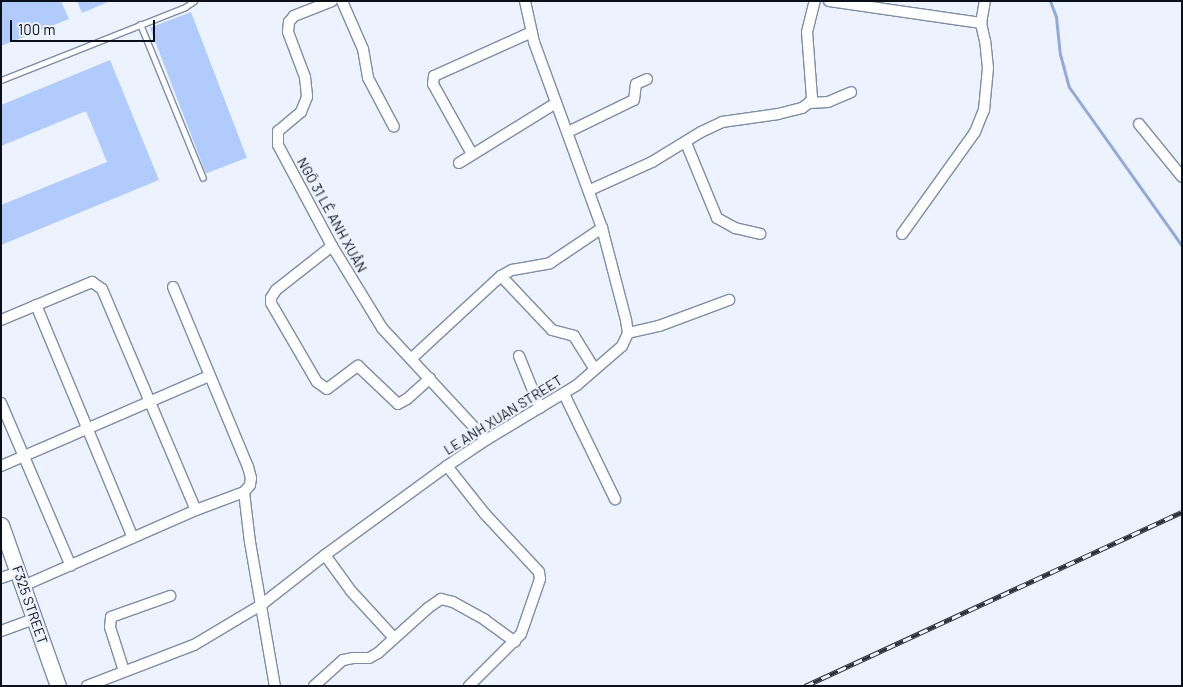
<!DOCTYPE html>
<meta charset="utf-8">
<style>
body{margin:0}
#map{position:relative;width:1183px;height:687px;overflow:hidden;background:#ecf3ff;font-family:Barlow,sans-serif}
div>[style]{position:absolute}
.stream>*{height:3px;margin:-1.5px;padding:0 1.5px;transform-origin:1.5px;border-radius:1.5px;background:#91aad9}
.building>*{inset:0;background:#b1cbfd;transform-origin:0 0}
.roads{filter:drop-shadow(1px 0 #7e8ca7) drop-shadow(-1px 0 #7e8ca7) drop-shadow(0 1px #7e8ca7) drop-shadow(0 -1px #7e8ca7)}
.lane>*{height:5px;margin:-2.5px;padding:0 2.5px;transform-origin:2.5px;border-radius:2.5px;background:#fff}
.street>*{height:10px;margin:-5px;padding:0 5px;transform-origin:5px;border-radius:5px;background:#fff}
.secondary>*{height:15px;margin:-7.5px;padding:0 7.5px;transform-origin:7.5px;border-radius:7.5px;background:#fff}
.rail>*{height:5px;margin-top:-2.5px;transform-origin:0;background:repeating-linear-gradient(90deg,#ecf3ff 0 9px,#2b303b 0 18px);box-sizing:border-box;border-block:1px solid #2b303b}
span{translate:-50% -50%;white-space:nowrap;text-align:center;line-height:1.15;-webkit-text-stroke:4.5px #ecf3ff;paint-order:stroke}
.street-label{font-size:14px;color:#0a0f19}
.frame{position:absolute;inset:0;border:2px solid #0a0f19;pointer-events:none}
.scale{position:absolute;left:10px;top:20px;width:145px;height:22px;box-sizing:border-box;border:2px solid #0a0f19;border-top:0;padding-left:6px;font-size:15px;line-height:18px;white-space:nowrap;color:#0a0f19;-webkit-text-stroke:4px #ecf3ff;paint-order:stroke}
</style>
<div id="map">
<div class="stream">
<i style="left:1050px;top:1px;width:17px;rotate:69deg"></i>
<i style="left:1056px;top:17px;width:37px;rotate:84deg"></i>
<i style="left:1060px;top:54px;width:34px;rotate:75deg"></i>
<i style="left:1069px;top:87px;width:195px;rotate:54.6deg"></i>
</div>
<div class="building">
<i style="clip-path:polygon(1px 1px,61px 1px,69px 19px,1px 46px)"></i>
<i style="clip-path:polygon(77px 1px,110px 1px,82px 13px)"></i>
<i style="left:191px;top:12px;width:156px;height:44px;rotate:69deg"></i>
<i style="clip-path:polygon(110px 60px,159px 180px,1px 245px,1px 205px,107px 162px,86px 111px,1px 146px,1px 105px)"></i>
</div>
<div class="roads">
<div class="lane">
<i style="left:140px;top:24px;width:166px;rotate:67.8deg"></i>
<i style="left:1px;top:80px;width:198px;rotate:-21.6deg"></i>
<i style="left:185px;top:7px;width:11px;rotate:-34deg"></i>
</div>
<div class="street">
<i style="left:332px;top:1px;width:41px;rotate:158.5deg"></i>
<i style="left:294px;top:16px;width:8px;rotate:130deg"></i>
<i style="left:289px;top:22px;width:10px;rotate:96deg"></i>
<i style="left:288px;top:32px;width:48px;rotate:69.3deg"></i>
<i style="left:305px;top:77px;width:20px;rotate:84deg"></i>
<i style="left:307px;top:97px;width:16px;rotate:112deg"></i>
<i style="left:301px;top:112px;width:30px;rotate:140deg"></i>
<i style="left:278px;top:131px;width:14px;rotate:90deg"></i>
<i style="left:278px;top:145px;width:115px;rotate:61.9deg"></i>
<i style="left:332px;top:246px;width:96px;rotate:58.6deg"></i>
<i style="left:382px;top:328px;width:153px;rotate:47.1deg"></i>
<i style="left:342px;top:1px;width:52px;rotate:66.4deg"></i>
<i style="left:363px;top:49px;width:29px;rotate:80deg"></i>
<i style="left:368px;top:78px;width:55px;rotate:62deg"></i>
<i style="left:829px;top:1px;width:154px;rotate:8.2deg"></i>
<i style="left:809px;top:103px;width:19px;rotate:-3deg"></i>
<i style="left:828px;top:102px;width:25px;rotate:-23deg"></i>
<i style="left:1139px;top:124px;width:68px;rotate:50.9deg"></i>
<i style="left:568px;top:132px;width:73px;rotate:-25.9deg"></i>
<i style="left:634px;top:100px;width:16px;rotate:-83deg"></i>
<i style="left:636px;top:84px;width:12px;rotate:-24deg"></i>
<i style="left:686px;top:143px;width:81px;rotate:67.5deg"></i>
<i style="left:717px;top:218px;width:21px;rotate:29deg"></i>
<i style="left:735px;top:228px;width:26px;rotate:13deg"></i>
<i style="left:472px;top:154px;width:80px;rotate:-119.1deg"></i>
<i style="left:433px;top:84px;width:8px;rotate:-83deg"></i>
<i style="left:434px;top:76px;width:107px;rotate:-24.2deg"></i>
<i style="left:459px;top:163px;width:114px;rotate:-31.7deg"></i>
<i style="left:590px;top:190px;width:68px;rotate:-24.3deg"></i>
<i style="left:652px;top:162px;width:57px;rotate:-31.5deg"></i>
<i style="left:701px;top:132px;width:23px;rotate:-25deg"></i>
<i style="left:722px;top:122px;width:57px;rotate:-8.1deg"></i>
<i style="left:778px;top:114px;width:25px;rotate:-14deg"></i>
<i style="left:802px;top:108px;width:9px;rotate:-36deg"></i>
<i style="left:809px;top:103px;width:6px;rotate:-59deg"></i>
<i style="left:812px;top:98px;width:66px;rotate:-94.3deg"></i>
<i style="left:807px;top:32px;width:32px;rotate:-76deg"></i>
<i style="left:902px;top:234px;width:125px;rotate:-54.4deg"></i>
<i style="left:975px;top:132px;width:24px;rotate:-68deg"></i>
<i style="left:984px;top:110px;width:42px;rotate:-84.6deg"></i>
<i style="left:988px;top:68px;width:27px;rotate:-96deg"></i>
<i style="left:985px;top:41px;width:18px;rotate:-103deg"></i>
<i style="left:981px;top:23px;width:22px;rotate:-80deg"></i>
<i style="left:332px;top:246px;width:71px;rotate:141.8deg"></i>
<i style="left:276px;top:290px;width:9px;rotate:122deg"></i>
<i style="left:271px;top:298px;width:5px;rotate:90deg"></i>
<i style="left:271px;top:303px;width:91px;rotate:59.8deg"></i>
<i style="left:317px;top:382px;width:12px;rotate:35deg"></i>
<i style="left:327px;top:389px;width:39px;rotate:-37deg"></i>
<i style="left:358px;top:366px;width:55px;rotate:43.5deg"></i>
<i style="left:398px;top:404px;width:10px;rotate:-29deg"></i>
<i style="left:407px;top:399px;width:31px;rotate:-42deg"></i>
<i style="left:501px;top:276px;width:74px;rotate:46.6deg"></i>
<i style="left:552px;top:330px;width:23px;rotate:15deg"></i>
<i style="left:574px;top:336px;width:39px;rotate:58deg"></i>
<i style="left:36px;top:305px;width:252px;rotate:67.4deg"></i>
<i style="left:1px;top:320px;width:99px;rotate:-22.7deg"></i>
<i style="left:92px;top:282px;width:12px;rotate:35deg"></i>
<i style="left:102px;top:289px;width:240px;rotate:67deg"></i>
<i style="left:628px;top:333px;width:32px;rotate:-13deg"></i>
<i style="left:659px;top:326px;width:75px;rotate:-20.4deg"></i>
<i style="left:519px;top:356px;width:56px;rotate:68deg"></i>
<i style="left:412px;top:358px;width:121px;rotate:-42.7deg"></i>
<i style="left:501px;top:276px;width:13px;rotate:-29deg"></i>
<i style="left:512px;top:270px;width:39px;rotate:-10deg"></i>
<i style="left:550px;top:263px;width:63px;rotate:-33.9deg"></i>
<i style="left:564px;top:394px;width:117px;rotate:64.1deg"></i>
<i style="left:1px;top:403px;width:177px;rotate:66.8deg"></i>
<i style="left:1px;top:466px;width:227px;rotate:-23.4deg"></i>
<i style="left:447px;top:466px;width:61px;rotate:51.6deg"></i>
<i style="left:485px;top:514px;width:79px;rotate:47deg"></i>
<i style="left:539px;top:572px;width:7px;rotate:82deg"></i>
<i style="left:540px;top:579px;width:58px;rotate:109.1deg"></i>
<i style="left:521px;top:634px;width:74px;rotate:135deg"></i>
<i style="left:244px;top:492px;width:50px;rotate:83.2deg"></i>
<i style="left:250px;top:542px;width:146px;rotate:80.2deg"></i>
<i style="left:325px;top:555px;width:44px;rotate:54.2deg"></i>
<i style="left:351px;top:591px;width:64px;rotate:47.5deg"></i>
<i style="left:1px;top:578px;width:18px;rotate:-19deg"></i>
<i style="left:23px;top:586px;width:189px;rotate:-23.7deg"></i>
<i style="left:196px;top:510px;width:51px;rotate:-20.6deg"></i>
<i style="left:244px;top:492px;width:9px;rotate:-49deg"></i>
<i style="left:250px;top:485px;width:7px;rotate:-82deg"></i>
<i style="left:251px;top:478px;width:11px;rotate:-105deg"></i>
<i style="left:248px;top:467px;width:195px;rotate:-112.6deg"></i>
<i style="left:1px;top:631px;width:35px;rotate:-20deg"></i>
<i style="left:124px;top:671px;width:46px;rotate:-107.7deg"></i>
<i style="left:110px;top:627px;width:10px;rotate:-84deg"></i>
<i style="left:111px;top:617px;width:63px;rotate:-19.6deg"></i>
<i style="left:87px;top:686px;width:115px;rotate:-21deg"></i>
<i style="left:194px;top:645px;width:78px;rotate:-30.8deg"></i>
<i style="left:261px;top:605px;width:81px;rotate:-38deg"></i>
<i style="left:325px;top:555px;width:151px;rotate:-36.1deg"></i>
<i style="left:447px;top:466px;width:47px;rotate:-33.7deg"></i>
<i style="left:486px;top:440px;width:106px;rotate:-31.1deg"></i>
<i style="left:577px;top:385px;width:60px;rotate:-40.9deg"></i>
<i style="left:622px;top:346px;width:14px;rotate:-65deg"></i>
<i style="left:628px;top:333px;width:13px;rotate:-99deg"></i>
<i style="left:626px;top:320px;width:95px;rotate:-104.6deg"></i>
<i style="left:602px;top:228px;width:198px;rotate:-110.1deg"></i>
<i style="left:534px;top:42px;width:42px;rotate:-102.4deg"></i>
<i style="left:314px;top:686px;width:39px;rotate:-42deg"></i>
<i style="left:343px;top:660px;width:10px;rotate:-11deg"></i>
<i style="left:353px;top:658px;width:16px"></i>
<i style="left:369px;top:658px;width:10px;rotate:-29deg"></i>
<i style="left:378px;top:653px;width:67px;rotate:-42deg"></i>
<i style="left:428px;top:608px;width:16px;rotate:-35deg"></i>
<i style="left:441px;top:599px;width:12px;rotate:14deg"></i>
<i style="left:453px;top:602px;width:37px;rotate:29deg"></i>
<i style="left:485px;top:620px;width:37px;rotate:36deg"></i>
</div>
<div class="secondary">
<i style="left:1px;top:525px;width:171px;rotate:70.5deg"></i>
</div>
</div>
<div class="rail">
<i style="left:805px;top:686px;width:415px;rotate:-24.8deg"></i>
</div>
<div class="street-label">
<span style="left:332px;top:215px;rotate:61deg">NGÕ 31 LÊ ANH XUÂN</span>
<span style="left:503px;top:415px;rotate:-32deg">LE ANH XUAN STREET</span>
<span style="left:30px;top:605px;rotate:71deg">F325 STREET</span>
</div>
<div class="frame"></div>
<div class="scale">100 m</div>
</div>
